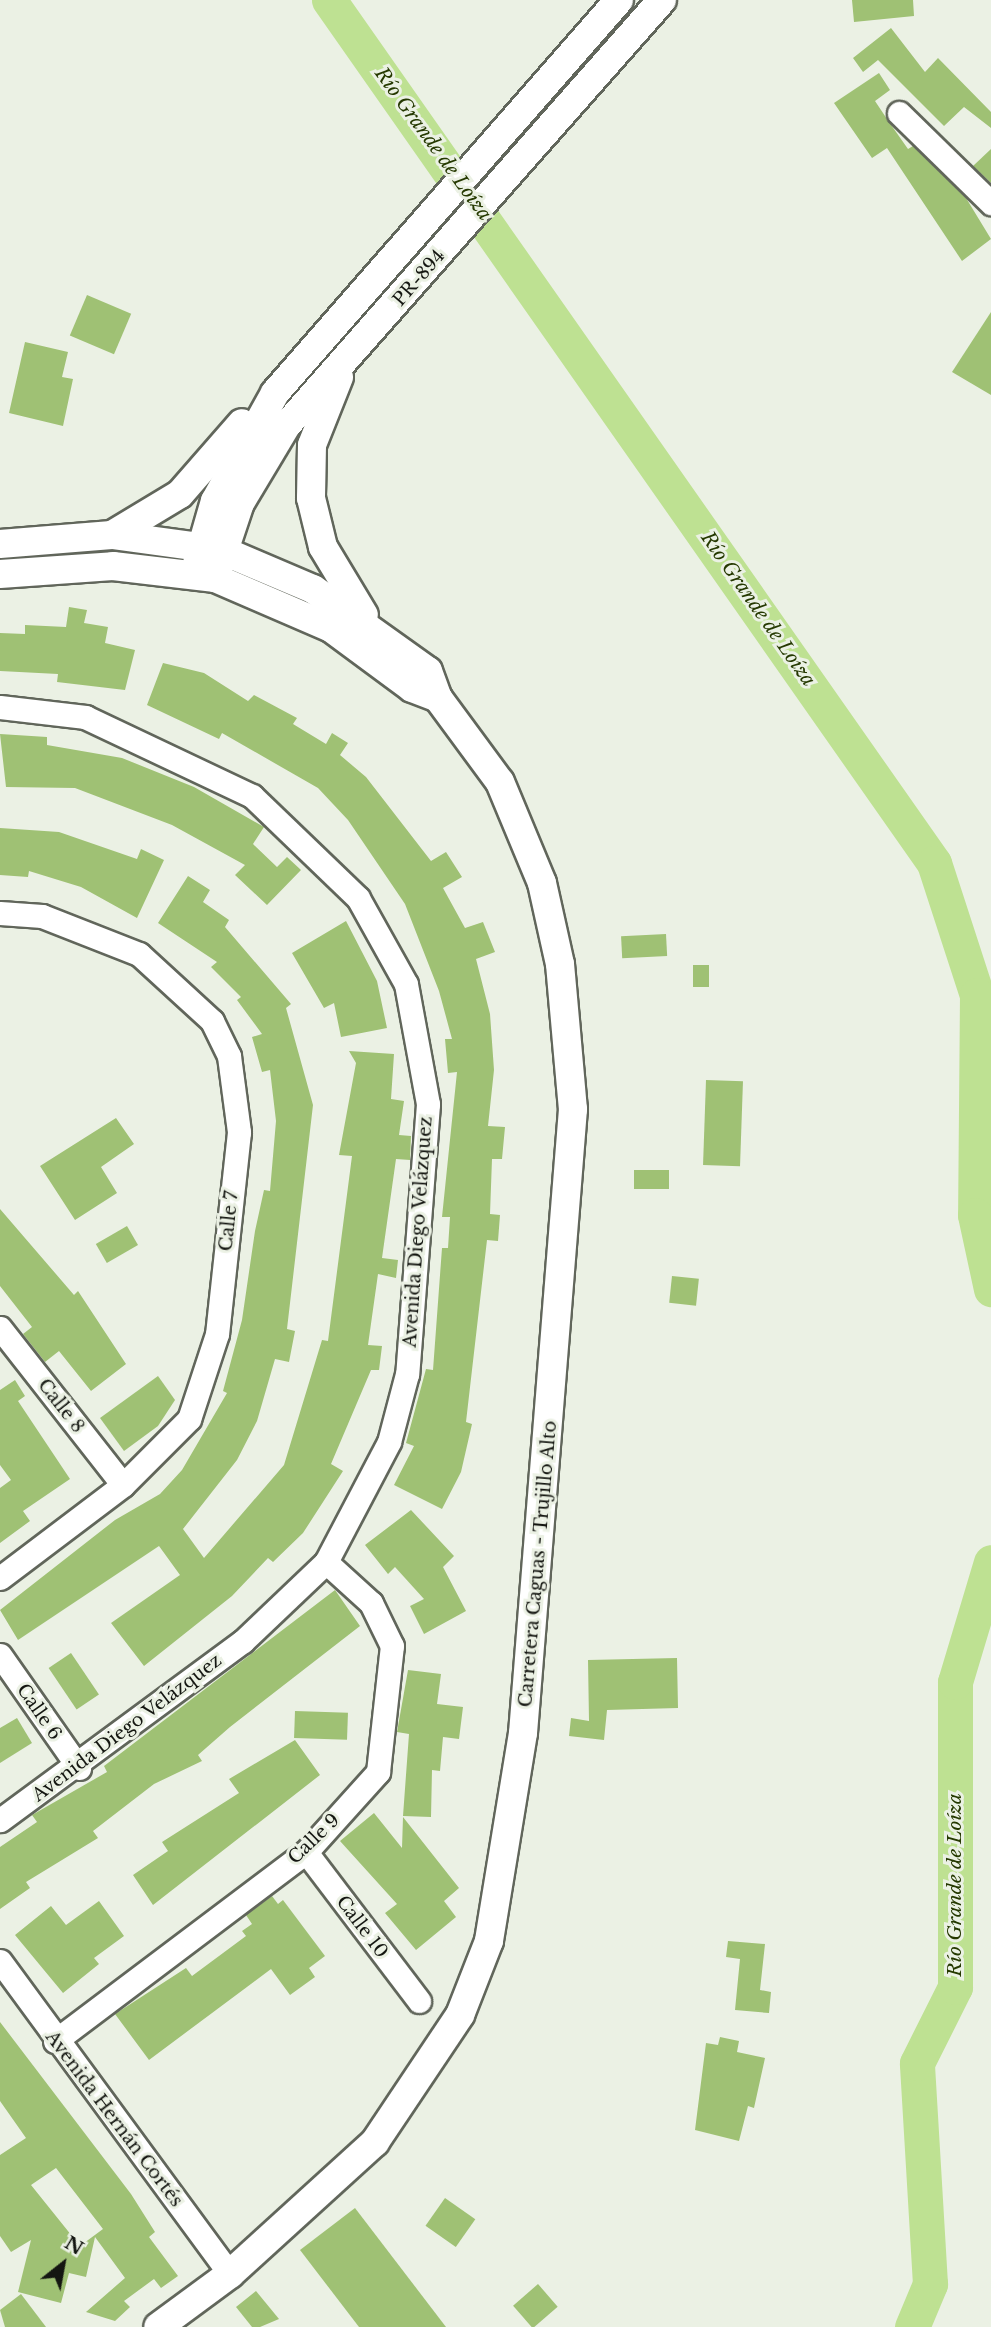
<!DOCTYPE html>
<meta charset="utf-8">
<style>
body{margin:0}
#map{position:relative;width:991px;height:2327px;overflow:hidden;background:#ebf1e4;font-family:"Libre Baskerville",serif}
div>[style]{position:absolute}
.river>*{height:35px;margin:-17.5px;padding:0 17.5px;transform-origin:17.5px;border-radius:17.5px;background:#bee192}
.building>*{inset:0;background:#9fc174;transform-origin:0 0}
.roads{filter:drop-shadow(2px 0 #61665b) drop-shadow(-2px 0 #61665b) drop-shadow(0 2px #61665b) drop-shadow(0 -2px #61665b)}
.minor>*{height:23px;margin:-11.5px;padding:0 11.5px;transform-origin:11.5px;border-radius:11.5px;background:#fff}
.tertiary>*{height:28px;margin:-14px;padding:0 14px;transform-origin:14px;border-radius:14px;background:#fff}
span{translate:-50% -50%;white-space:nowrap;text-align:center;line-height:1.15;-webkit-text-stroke:6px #ebf1e4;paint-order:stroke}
.street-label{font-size:18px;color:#141611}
.water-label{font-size:19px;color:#253900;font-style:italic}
.north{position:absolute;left:28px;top:2229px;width:70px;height:70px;-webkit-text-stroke:5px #ebf1e4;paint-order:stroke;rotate:31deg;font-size:19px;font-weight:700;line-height:28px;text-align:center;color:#141611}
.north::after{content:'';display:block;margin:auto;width:24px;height:32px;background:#141611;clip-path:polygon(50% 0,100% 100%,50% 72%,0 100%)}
</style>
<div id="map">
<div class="river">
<i style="left:329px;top:0;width:1054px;rotate:54.97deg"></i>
<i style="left:934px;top:863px;width:139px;rotate:72deg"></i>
<i style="left:977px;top:995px;width:220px;rotate:90.5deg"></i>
<i style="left:975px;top:1215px;width:76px;rotate:77.8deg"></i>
<i style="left:912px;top:2327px;width:47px;rotate:-67.3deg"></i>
<i style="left:930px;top:2284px;width:221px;rotate:-93.4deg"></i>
<i style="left:917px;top:2063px;width:85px;rotate:-63.4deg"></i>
<i style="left:955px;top:1987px;width:305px;rotate:-90deg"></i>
<i style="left:955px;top:1682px;width:125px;rotate:-73.3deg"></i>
</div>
<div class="building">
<i style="clip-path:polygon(852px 0,913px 0,914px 16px,854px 22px)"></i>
<i style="clip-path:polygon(891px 28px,925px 72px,938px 58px,991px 112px,991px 128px,964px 107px,944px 126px,878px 60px,863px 72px,853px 58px)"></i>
<i style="clip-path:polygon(879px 73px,890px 90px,875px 101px,889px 122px,908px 149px,913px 146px,966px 198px,991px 239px,962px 261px,887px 148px,872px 158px,834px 103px)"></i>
<i style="clip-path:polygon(991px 149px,991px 183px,973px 166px)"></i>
<i style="left:87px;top:295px;width:48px;height:44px;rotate:23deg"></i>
<i style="clip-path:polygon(991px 312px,991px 395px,952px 372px)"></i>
<i style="clip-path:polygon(25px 342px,68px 352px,62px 377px,73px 379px,63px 426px,9px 413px)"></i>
<i style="clip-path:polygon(69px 607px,87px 610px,84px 623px,108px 627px,105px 643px,135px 650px,125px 690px,57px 682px,58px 674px,0 671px,0 633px,25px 634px,25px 625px,66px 627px)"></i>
<i style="clip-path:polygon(163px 663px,204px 673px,248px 701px,254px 695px,297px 718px,293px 724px,326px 744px,332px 733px,348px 743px,340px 755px,366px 777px,431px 861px,446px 852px,462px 877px,443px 888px,465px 928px,483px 922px,495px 952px,476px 959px,490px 1014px,494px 1070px,488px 1126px,505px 1127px,502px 1159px,492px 1159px,490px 1214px,500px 1215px,498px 1241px,487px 1240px,466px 1422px,472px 1424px,461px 1472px,442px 1509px,394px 1485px,414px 1446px,406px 1443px,426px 1369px,433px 1370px,442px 1248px,448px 1248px,450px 1217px,442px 1217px,457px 1072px,448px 1073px,445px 1039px,452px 1039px,439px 991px,405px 904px,348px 820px,318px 788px,222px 733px,219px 739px,147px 705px)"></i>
<i style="clip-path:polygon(0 734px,47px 737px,47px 745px,122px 758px,194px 787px,264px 827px,253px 844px,277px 867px,287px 857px,301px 870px,267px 905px,235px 875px,245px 865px,172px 825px,75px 788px,6px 787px)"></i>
<i style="clip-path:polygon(0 828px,59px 832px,137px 859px,141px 849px,164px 860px,137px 918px,81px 887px,29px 871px,28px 877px,0 875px)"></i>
<i style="clip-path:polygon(188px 876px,210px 890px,203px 902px,229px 920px,225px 927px,291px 1004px,286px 1008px,313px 1105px,287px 1329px,295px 1331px,289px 1362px,275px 1359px,257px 1421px,237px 1460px,183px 1529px,204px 1558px,284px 1465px,322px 1340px,328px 1341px,352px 1156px,339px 1155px,356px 1063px,349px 1051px,394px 1054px,391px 1099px,404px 1101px,399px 1135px,411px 1136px,410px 1160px,396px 1159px,382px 1258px,398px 1260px,396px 1278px,378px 1274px,368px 1345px,382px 1346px,379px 1370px,371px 1370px,331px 1464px,343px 1471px,303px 1533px,273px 1562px,268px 1558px,232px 1596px,144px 1666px,111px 1623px,180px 1575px,159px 1546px,18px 1640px,0 1610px,115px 1520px,160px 1494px,182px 1470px,227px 1393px,223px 1391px,242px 1320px,255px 1231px,264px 1190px,270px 1191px,276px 1121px,270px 1070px,262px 1072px,252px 1037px,262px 1034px,237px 1000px,241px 997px,211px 967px,217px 962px,158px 923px)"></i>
<i style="clip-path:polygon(346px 921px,377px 981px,387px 1028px,341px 1037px,334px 1003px,324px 1008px,292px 953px)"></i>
<i style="left:666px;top:934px;width:22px;height:45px;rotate:87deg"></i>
<i style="left:693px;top:965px;width:16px;height:22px"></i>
<i style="left:706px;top:1080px;width:37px;height:85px;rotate:2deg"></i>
<i style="clip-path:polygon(116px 1118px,134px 1144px,101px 1167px,117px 1193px,75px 1220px,40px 1166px)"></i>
<i style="left:634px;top:1170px;width:35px;height:19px"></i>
<i style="clip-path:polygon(0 1209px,74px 1295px,78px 1291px,126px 1364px,91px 1391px,59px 1351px,45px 1362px,23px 1334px,32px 1327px,0 1286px)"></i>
<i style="left:127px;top:1226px;width:22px;height:36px;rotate:60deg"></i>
<i style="left:672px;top:1276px;width:27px;height:27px;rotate:6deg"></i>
<i style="clip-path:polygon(158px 1376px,175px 1400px,158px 1426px,124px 1451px,100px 1418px)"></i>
<i style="clip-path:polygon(15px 1380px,25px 1396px,18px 1401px,70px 1479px,23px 1511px,30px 1521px,0 1543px,0 1488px,11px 1480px,0 1465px,0 1390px)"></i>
<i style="clip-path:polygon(411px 1510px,454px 1556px,443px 1567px,466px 1611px,424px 1634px,410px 1606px,424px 1599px,395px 1567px,388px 1574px,365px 1545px)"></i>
<i style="clip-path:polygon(335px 1590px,360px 1626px,230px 1727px,198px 1755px,202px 1761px,154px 1784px,93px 1831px,98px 1838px,26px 1882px,30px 1888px,0 1909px,0 1847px,37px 1822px,32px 1815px,107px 1772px,104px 1766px)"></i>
<i style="left:71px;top:1653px;width:50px;height:27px;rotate:56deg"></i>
<i style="clip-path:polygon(677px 1658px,678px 1708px,607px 1710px,604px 1740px,569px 1736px,571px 1718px,589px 1721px,588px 1660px)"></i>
<i style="clip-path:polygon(408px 1670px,441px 1674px,437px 1704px,463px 1707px,459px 1739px,443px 1737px,440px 1771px,432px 1770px,431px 1817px,403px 1816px,409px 1734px,397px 1732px)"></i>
<i style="left:295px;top:1711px;width:53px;height:27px;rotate:2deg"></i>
<i style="clip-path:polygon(17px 1718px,32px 1743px,0 1763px,0 1728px)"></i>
<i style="clip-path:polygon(295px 1740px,320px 1775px,153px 1905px,133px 1875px,168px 1851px,162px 1842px,239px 1793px,229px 1779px)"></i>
<i style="clip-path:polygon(374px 1813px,402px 1848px,403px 1817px,459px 1888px,444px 1901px,456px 1917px,416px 1950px,385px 1913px,397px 1904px,340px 1841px)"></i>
<i style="clip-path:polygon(272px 1896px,278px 1904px,283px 1900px,325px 1956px,309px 1968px,315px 1977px,290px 1995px,271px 1969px,149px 2060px,115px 2014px,186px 1968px,192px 1976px,246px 1936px,242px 1931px,252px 1924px,246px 1915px)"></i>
<i style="clip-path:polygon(99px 1901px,124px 1936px,94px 1958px,99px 1964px,63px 1993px,15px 1935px,51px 1906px,66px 1925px)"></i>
<i style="clip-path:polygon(728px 1941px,765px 1944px,760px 1990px,771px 1992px,769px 2013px,735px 2010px,740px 1959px,726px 1957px)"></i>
<i style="clip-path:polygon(evenodd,0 2022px,131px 2194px,155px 2232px,149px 2237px,178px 2276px,161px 2288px,154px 2279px,124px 2301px,130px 2307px,115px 2321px,86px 2312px,125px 2278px,95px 2237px,86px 2277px,69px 2273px,61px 2303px,18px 2292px,31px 2240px,11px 2252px,0 2236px,0 2155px,26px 2138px,0 2101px,0 2022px,56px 2168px,103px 2229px,80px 2246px,31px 2185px,56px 2168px)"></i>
<i style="clip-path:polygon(720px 2037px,739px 2041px,737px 2052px,765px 2058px,754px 2108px,748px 2106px,739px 2141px,695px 2130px,706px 2043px,718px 2045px)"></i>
<i style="left:445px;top:2198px;width:37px;height:34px;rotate:35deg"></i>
<i style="clip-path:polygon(355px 2208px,446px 2327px,359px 2327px,300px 2250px)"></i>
<i style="left:538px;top:2284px;width:30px;height:33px;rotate:49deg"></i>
<i style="clip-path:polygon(256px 2291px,279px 2319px,260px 2327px,252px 2327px,236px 2307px)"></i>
<i style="clip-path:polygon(21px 2294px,46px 2327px,5px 2327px,0 2310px)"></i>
</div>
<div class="roads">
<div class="minor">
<i style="left:899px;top:113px;width:129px;rotate:44.4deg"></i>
<i style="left:0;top:707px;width:86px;rotate:6.7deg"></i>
<i style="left:85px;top:717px;width:185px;rotate:25.3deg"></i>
<i style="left:252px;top:796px;width:147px;rotate:43.9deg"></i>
<i style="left:358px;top:898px;width:98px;rotate:60.8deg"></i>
<i style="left:406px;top:984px;width:122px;rotate:79.6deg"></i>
<i style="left:428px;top:1104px;width:271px;rotate:94.4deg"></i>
<i style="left:407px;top:1374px;width:70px;rotate:104.8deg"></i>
<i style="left:389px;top:1442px;width:136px;rotate:117.7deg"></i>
<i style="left:326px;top:1562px;width:115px;rotate:136.4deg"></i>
<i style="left:243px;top:1641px;width:302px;rotate:143.6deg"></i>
<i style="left:0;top:913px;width:42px;rotate:4.1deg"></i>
<i style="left:42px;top:916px;width:104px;rotate:21.4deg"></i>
<i style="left:139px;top:954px;width:99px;rotate:42.5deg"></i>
<i style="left:212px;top:1021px;width:39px;rotate:64deg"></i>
<i style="left:229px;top:1056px;width:77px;rotate:82.5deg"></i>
<i style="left:239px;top:1132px;width:203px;rotate:96.2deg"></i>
<i style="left:217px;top:1334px;width:89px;rotate:108.2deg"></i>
<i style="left:189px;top:1419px;width:93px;rotate:135deg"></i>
<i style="left:123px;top:1485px;width:154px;rotate:142.9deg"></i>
<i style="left:0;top:1328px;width:199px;rotate:51.9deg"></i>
<i style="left:0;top:1655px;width:138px;rotate:55deg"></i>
<i style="left:306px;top:1852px;width:187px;rotate:52.8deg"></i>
<i style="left:0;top:1961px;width:388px;rotate:53.7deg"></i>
<i style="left:55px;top:2041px;width:314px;rotate:-37deg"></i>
<i style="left:306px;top:1852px;width:108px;rotate:-48deg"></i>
<i style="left:378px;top:1772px;width:127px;rotate:-83.7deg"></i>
<i style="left:392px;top:1646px;width:48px;rotate:-116deg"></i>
<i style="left:371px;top:1603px;width:61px;rotate:-137.7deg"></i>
</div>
<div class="tertiary">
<i style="left:339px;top:377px;width:73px;rotate:111.7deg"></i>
<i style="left:312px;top:445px;width:53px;rotate:91.1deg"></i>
<i style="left:311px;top:498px;width:50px;rotate:76.2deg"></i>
<i style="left:323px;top:547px;width:79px;rotate:58.9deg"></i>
<i style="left:112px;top:535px;width:79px;rotate:-31.1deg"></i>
<i style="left:180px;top:494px;width:94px;rotate:-48.9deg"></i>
<i style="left:0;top:544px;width:112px;rotate:-4.6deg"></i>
<i style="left:112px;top:535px;width:110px;rotate:7.8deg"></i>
<i style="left:221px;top:550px;width:100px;rotate:23deg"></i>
<i style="left:313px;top:589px;width:141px;rotate:35.5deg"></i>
<i style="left:428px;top:671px;width:29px;rotate:70deg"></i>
<i style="left:438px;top:698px;width:104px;rotate:53.6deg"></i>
<i style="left:500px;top:782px;width:109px;rotate:67.4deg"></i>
<i style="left:542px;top:883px;width:83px;rotate:77.5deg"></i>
<i style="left:560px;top:964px;width:146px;rotate:84.9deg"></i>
<i style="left:573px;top:1109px;width:626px;rotate:94.58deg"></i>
<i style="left:523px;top:1733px;width:211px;rotate:99.3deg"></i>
<i style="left:489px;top:1941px;width:79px;rotate:111.4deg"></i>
<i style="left:460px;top:2015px;width:153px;rotate:123.8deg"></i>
<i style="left:375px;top:2142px;width:196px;rotate:137.7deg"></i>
<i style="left:230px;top:2274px;width:89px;rotate:143.6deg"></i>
<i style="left:0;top:574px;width:113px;rotate:-4deg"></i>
<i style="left:113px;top:566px;width:103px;rotate:6.7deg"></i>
<i style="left:215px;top:578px;width:126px;rotate:23.3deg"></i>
<i style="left:331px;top:628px;width:101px;rotate:36.5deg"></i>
<i style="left:412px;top:688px;width:28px;rotate:21deg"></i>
<i style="left:194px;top:574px;width:76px;rotate:-74deg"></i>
<i style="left:215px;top:501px;width:124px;rotate:-60.9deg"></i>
<i style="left:275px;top:393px;width:522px;rotate:-48.8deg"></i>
<i style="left:215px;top:578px;width:79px;rotate:-71.6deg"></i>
<i style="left:240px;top:503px;width:90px;rotate:-59.1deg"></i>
<i style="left:286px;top:426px;width:568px;rotate:-48.57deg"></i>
</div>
</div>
<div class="street-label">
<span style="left:419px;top:278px;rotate:-49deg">PR-894</span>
<span style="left:229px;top:1221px;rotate:-84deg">Calle 7</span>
<span style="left:418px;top:1232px;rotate:-86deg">Avenida Diego Velázquez</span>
<span style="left:61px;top:1406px;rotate:52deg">Calle 8</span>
<span style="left:538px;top:1564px;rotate:-85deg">Carretera Caguas - Trujillo Alto</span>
<span style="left:39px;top:1712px;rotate:55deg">Calle 6</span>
<span style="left:127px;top:1728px;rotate:-37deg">Avenida Diego Velázquez</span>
<span style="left:314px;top:1839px;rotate:-44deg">Calle 9</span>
<span style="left:362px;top:1927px;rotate:53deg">Calle 10</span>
<span style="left:114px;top:2119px;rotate:53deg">Avenida Hernán Cortés</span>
</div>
<div class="water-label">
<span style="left:433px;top:144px;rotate:54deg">Río Grande de Loíza</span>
<span style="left:758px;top:609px;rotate:55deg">Río Grande de Loíza</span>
<span style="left:955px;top:1885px;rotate:-90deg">Río Grande de Loíza</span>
</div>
<div class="north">N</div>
</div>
